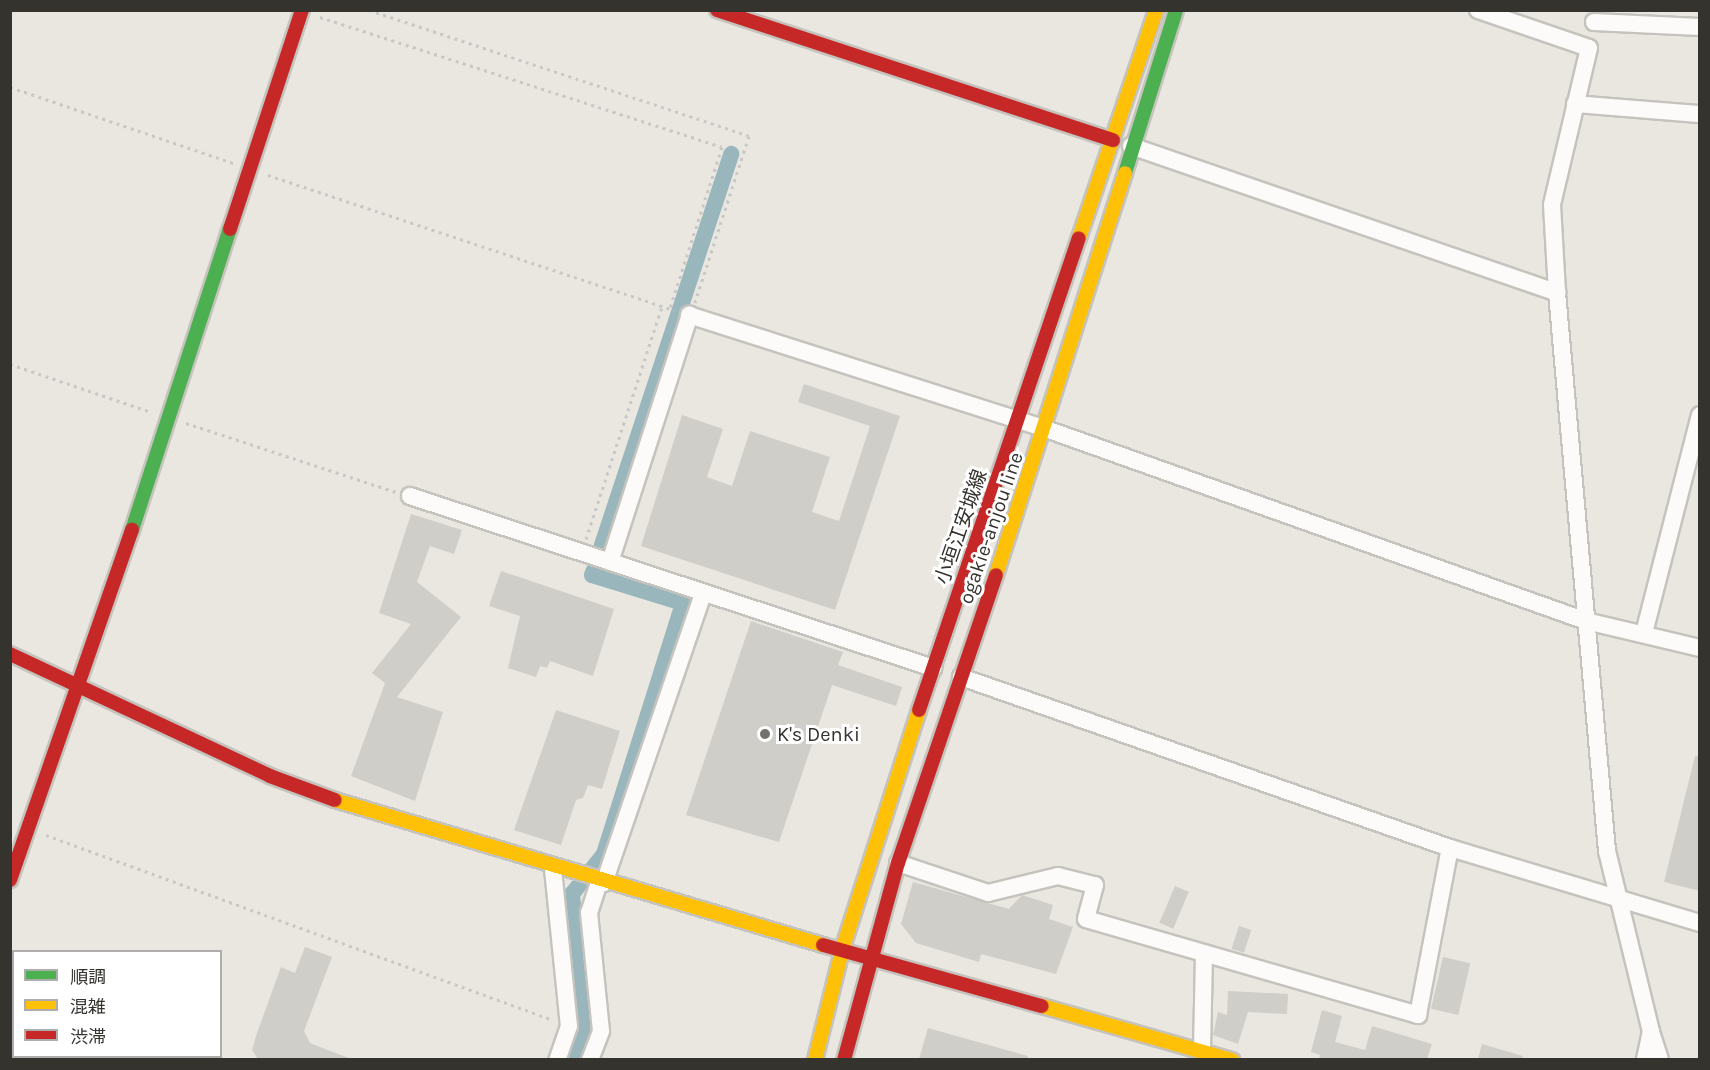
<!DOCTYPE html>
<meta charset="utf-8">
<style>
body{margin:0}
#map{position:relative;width:1710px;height:1070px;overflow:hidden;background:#eae7e0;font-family:Karla,"Noto Sans JP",sans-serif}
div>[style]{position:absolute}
.canal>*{height:16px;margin:-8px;padding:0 8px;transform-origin:8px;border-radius:8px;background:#98b6bb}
.building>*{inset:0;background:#d0cec8;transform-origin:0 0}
.path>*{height:3px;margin-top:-1.5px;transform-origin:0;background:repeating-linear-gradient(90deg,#c8c8c6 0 3px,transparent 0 7.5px)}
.roads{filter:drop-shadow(2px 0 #c5c3bd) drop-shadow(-2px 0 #c5c3bd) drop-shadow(0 2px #c5c3bd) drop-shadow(0 -2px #c5c3bd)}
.street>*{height:16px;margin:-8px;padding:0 8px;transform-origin:8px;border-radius:8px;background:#fcfbfa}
.fast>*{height:14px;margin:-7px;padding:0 7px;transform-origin:7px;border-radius:7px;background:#4caf50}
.slow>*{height:14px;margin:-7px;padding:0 7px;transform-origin:7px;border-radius:7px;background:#ffc107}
.jam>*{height:14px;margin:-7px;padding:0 7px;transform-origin:7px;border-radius:7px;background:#c62828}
.dots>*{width:16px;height:16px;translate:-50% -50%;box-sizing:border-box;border:3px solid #fff;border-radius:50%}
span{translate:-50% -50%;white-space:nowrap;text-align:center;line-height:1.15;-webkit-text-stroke:6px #fff;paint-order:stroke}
.street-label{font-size:20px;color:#35332e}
.poi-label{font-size:20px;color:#35332e}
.left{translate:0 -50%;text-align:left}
.frame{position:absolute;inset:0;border:12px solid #35332e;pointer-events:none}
.legend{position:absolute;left:12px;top:950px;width:210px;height:108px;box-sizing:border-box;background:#fff;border:2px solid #aeadab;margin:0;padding:8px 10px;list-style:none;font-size:18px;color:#35332e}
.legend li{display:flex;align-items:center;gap:12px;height:30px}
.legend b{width:30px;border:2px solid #aeadab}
</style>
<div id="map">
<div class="canal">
<i style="left:602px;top:545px;width:412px;rotate:-71.7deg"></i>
<i style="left:575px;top:1060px;width:34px;rotate:-71deg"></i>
<i style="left:586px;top:1028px;width:135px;rotate:-96deg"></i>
<i style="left:572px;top:894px;width:51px;rotate:-51.3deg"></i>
<i style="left:604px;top:854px;width:263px;rotate:-72.5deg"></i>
<i style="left:683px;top:603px;width:95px;rotate:-162.9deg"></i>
<i style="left:592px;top:575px;width:5px;rotate:-68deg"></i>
</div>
<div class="building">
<i style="clip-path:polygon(804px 384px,900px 416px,835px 610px,641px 546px,682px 415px,723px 429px,707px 477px,732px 486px,750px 431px,830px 457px,812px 512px,839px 521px,870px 426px,798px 402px)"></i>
<i style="clip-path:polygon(411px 514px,462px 530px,454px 554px,430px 546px,417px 582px,461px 617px,397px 697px,443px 712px,415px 801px,351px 776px,385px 683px,372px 673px,411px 624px,379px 613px)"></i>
<i style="clip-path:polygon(501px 571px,614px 609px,593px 676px,550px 661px,547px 668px,540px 666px,536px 677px,508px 668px,520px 616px,489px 606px)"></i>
<i style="clip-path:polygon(751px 621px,843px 652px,838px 665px,902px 687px,896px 706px,832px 685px,779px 842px,686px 815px)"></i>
<i style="clip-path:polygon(556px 710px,620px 731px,602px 789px,588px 785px,583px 798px,576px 800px,561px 845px,514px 830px)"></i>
<i style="clip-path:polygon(1695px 756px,1700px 756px,1700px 891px,1664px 882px)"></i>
<i style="clip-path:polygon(913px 882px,1009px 909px,1022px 895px,1053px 905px,1049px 919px,1073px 927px,1056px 974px,981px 954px,979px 962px,916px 943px,901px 924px)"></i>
<i style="left:1175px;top:886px;width:15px;height:40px;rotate:23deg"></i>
<i style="left:1239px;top:926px;width:13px;height:24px;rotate:18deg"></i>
<i style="clip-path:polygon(305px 947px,332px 957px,304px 1031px,310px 1043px,351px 1059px,258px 1059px,252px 1050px,257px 1033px,281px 967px,295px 973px)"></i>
<i style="left:1443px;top:957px;width:28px;height:53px;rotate:13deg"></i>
<i style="clip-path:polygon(1228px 991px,1288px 994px,1287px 1014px,1248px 1012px,1238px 1044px,1213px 1035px,1218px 1012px,1227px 1015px)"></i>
<i style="clip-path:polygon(1322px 1010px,1342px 1016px,1335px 1042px,1365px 1050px,1372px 1026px,1432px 1044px,1427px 1059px,1319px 1059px,1320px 1055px,1311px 1052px)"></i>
<i style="clip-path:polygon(928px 1028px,1028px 1056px,1027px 1059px,919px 1059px)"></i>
<i style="clip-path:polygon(1482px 1044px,1523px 1056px,1522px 1059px,1478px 1059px)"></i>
</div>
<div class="path">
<i style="left:369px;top:10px;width:400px;rotate:18.3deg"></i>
<i style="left:749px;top:136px;width:175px;rotate:108deg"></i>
<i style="left:320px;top:17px;width:422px;rotate:17.9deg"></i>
<i style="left:722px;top:147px;width:169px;rotate:107.9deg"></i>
<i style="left:10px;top:87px;width:236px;rotate:18.8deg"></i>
<i style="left:268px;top:175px;width:428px;rotate:18.4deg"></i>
<i style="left:10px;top:364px;width:149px;rotate:18.8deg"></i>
<i style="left:186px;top:423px;width:221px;rotate:18.2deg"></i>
<i style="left:586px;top:539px;width:245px;rotate:-71.9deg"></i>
<i style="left:46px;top:835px;width:540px;rotate:20.05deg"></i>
</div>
<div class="roads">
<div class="street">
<i style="left:1478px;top:10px;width:117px;rotate:18.9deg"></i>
<i style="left:1589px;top:48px;width:161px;rotate:103.3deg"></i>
<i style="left:1552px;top:205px;width:88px;rotate:86.7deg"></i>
<i style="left:1594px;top:22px;width:106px;rotate:2.7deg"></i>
<i style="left:1575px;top:104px;width:125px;rotate:4.6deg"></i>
<i style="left:1131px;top:146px;width:451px;rotate:19deg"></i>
<i style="left:1557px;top:293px;width:560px;rotate:84.88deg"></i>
<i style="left:1607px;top:851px;width:185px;rotate:76.3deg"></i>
<i style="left:1651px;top:1031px;width:30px;rotate:102deg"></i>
<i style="left:689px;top:315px;width:375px;rotate:17.7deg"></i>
<i style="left:1046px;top:429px;width:573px;rotate:19.57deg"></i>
<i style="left:1586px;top:621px;width:117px;rotate:13.3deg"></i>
<i style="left:410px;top:496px;width:551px;rotate:18.2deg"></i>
<i style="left:610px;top:562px;width:260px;rotate:-72.1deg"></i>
<i style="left:1644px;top:633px;width:225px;rotate:-75.6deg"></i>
<i style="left:961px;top:677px;width:518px;rotate:19.27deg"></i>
<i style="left:1450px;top:848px;width:261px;rotate:16.7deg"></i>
<i style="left:898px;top:863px;width:95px;rotate:18.4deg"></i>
<i style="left:988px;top:893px;width:72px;rotate:-13.7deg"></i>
<i style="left:1058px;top:876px;width:38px;rotate:14deg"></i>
<i style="left:1095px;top:885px;width:35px;rotate:105deg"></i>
<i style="left:1086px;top:919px;width:346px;rotate:16.1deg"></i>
<i style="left:1418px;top:1015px;width:170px;rotate:-79.2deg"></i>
<i style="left:553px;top:869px;width:158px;rotate:84.2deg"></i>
<i style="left:569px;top:1026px;width:36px;rotate:109deg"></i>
<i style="left:604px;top:883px;width:305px;rotate:-71.1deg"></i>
<i style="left:1651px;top:1032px;width:29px;rotate:72deg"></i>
<i style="left:1202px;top:1050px;width:97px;rotate:-88.8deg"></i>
<i style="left:590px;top:1060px;width:31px;rotate:-69deg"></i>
<i style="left:601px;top:1031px;width:119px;rotate:-95.8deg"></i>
<i style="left:589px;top:913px;width:33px;rotate:-72deg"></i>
</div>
<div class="fast">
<i style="left:1125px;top:173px;width:171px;rotate:-72.6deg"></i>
<i style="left:132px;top:530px;width:317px;rotate:-72deg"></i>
</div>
<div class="slow">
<i style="left:1079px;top:238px;width:241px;rotate:-71.3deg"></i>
<i style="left:996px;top:575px;width:422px;rotate:-72.2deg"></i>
<i style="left:335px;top:800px;width:509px;rotate:16.55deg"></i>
<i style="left:1042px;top:1006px;width:198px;rotate:15.9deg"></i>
<i style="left:815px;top:1060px;width:116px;rotate:-76.1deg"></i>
<i style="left:843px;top:947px;width:249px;rotate:-72.2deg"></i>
</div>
<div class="jam">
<i style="left:717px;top:10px;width:417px;rotate:18.2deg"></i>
<i style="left:230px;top:229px;width:231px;rotate:-71.8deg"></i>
<i style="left:10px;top:654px;width:287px;rotate:25.1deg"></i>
<i style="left:270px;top:776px;width:69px;rotate:20.3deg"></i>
<i style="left:919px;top:710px;width:498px;rotate:-71.3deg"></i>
<i style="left:10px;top:880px;width:371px;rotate:-70.8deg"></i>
<i style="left:823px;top:945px;width:227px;rotate:15.6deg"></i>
<i style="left:844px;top:1060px;width:204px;rotate:-74.7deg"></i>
<i style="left:898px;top:863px;width:304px;rotate:-71.2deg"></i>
</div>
</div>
<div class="dots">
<i style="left:765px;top:734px;background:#74726c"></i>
</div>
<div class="street-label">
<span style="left:961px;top:527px;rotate:-71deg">小垣江安城線</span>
<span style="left:991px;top:528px;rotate:-71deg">ogakie-anjou line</span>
</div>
<div class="poi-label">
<span class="left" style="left:777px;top:734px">K's Denki</span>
</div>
<div class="frame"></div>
<ul class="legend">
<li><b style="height:8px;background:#4caf50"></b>順調</li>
<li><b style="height:8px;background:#ffc107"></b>混雑</li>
<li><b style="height:8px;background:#c62828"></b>渋滞</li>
</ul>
</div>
